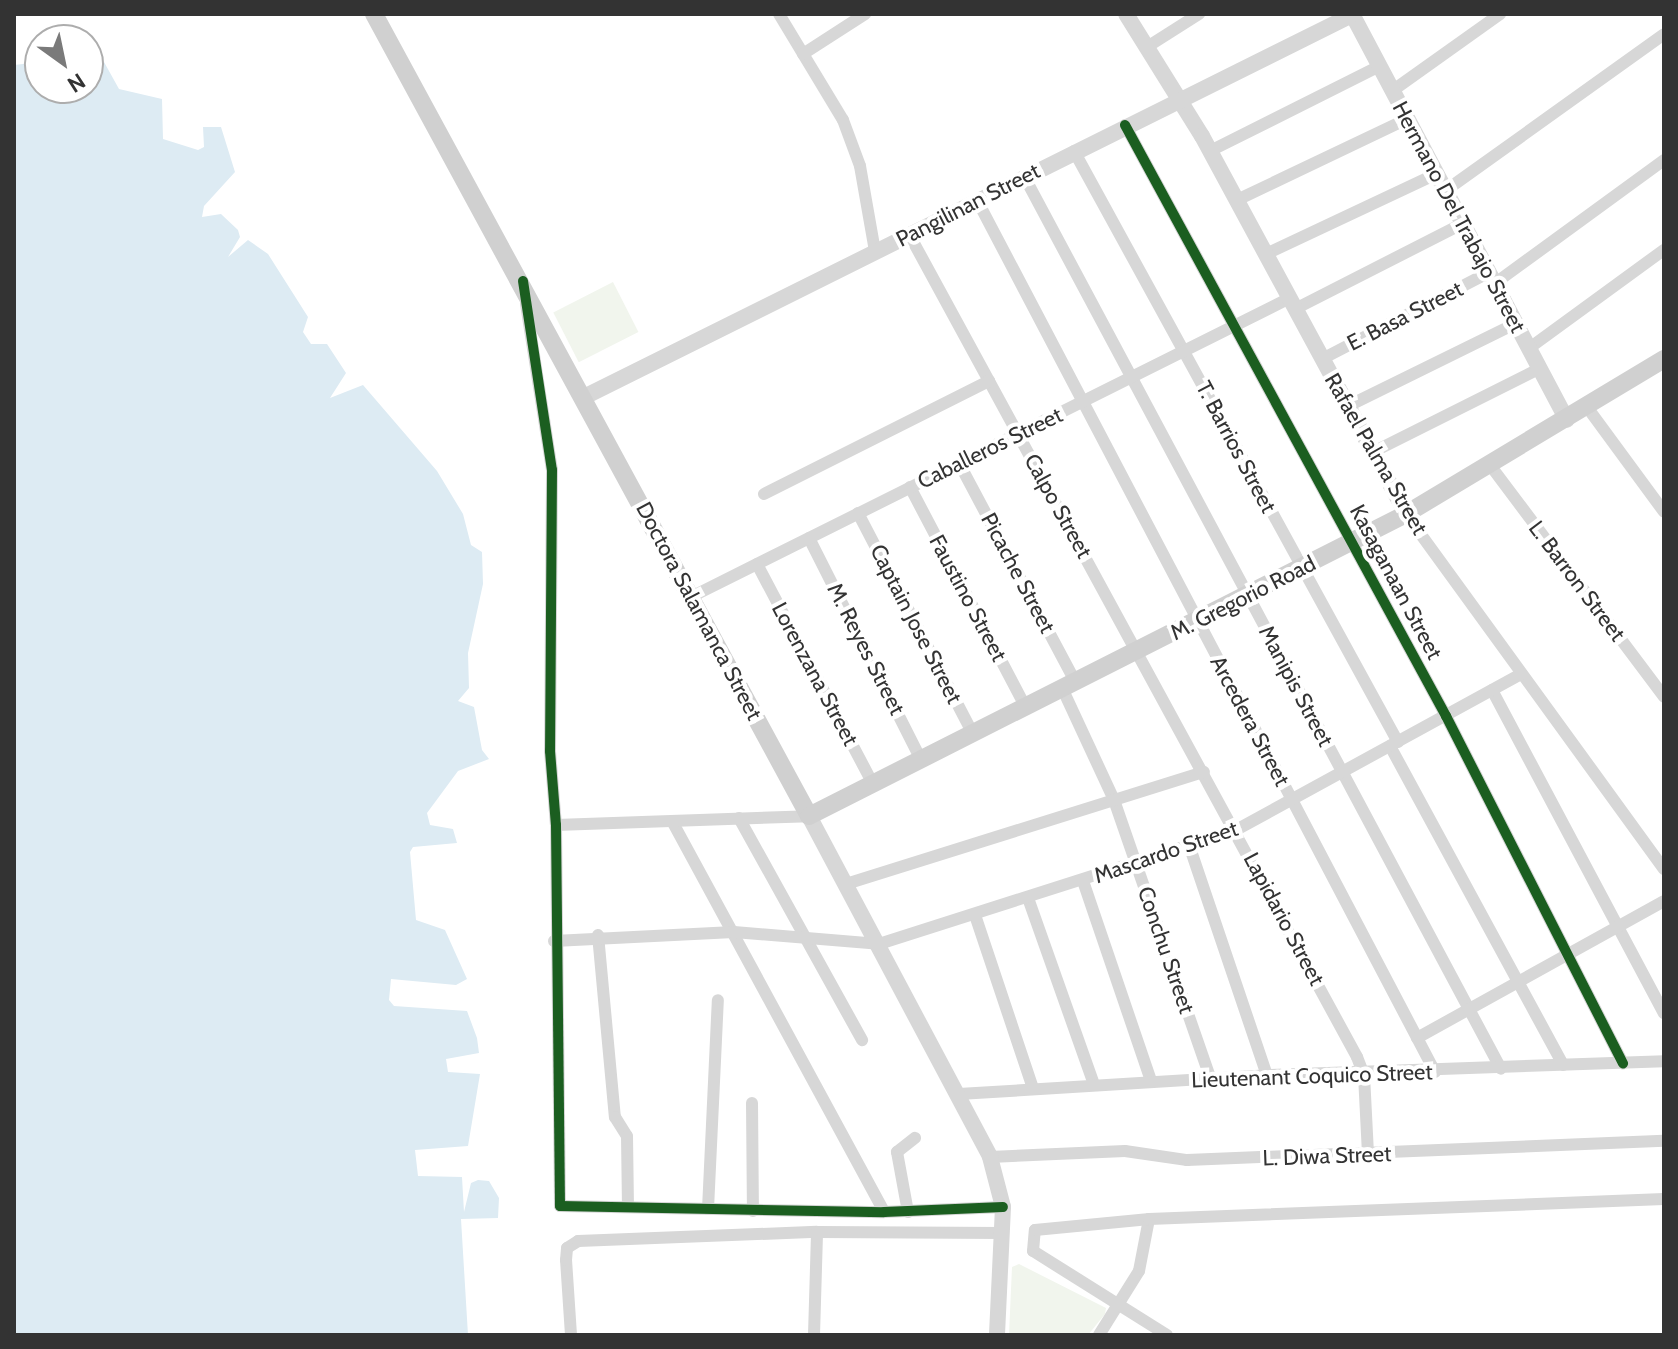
<!DOCTYPE html>
<style>
body{margin:0}
#map{position:relative;width:1678px;height:1349px;overflow:hidden;background:#fff;font-family:Cabin,sans-serif}
div>[style]{position:absolute}
.green>*{inset:0;background:#f1f5ed;transform-origin:0 0}
.water>*{inset:0;background:#ddebf3}
.minor>*{height:12px;margin:-6px;padding:0 6px;transform-origin:6px;border-radius:6px;background:#d7d7d7}
.tertiary>*{height:16px;margin:-8px;padding:0 8px;transform-origin:8px;border-radius:8px;background:#d7d7d7}
.secondary>*{height:18px;margin:-9px;padding:0 9px;transform-origin:9px;border-radius:9px;background:#d0d0d0}
.cycleway>*{height:10px;margin:-5px;padding:0 5px;transform-origin:5px;border-radius:5px;background:#1b5e20}
span{translate:-50% -50%;white-space:nowrap;text-align:center;line-height:1.15;-webkit-text-stroke:8px #fff;paint-order:stroke}
.street-label{font-size:22px;color:#333}
.frame{position:absolute;inset:0;border:16px solid #333;pointer-events:none}
.north{position:absolute;left:24px;top:24px;width:80px;height:80px;box-sizing:border-box;background:#fff;border:2px solid #adadad;border-radius:50%;rotate:147deg;font-size:22px;font-weight:700;line-height:32px;text-align:center;color:#333}
.north::after{content:'';display:block;margin:auto;width:28px;height:36px;background:#7a7a7a;clip-path:polygon(50% 0,100% 100%,50% 72%,0 100%)}
</style>
<div id="map">
<div class="green">
<i style="left:613px;top:282px;width:56px;height:67px;rotate:63deg"></i>
<i style="clip-path:polygon(1019px 1264px,1106px 1308px,1105px 1314px,1088px 1335px,1009px 1335px,1012px 1267px)"></i>
</div>
<div class="water">
<i style="clip-path:polygon(89px 35px,119px 89px,162px 99px,163px 139px,198px 150px,204px 147px,203px 127px,221px 127px,235px 172px,204px 206px,202px 217px,221px 214px,238px 230px,240px 237px,228px 257px,248px 240px,268px 254px,308px 317px,303px 332px,311px 344px,327px 344px,346px 373px,330px 398px,363px 385px,437px 471px,463px 514px,471px 545px,482px 552px,483px 584px,468px 653px,469px 688px,458px 701px,474px 707px,482px 750px,489px 759px,458px 771px,427px 813px,430px 825px,453px 829px,457px 843px,413px 847px,410px 852px,416px 920px,445px 930px,467px 979px,456px 985px,391px 979px,389px 1000px,394px 1006px,467px 1011px,477px 1038px,479px 1053px,446px 1059px,448px 1072px,480px 1074px,468px 1146px,415px 1150px,418px 1176px,462px 1177px,464px 1212px,471px 1183px,478px 1180px,489px 1181px,499px 1198px,498px 1218px,461px 1219px,468px 1335px,14px 1335px,14px 65px,40px 62px,40px 88px,88px 88px,88px 40px,78px 40px)"></i>
</div>
<div class="minor">
<i style="left:779px;top:14px;width:124px;rotate:58.9deg"></i>
<i style="left:843px;top:120px;width:49px;rotate:69.7deg"></i>
<i style="left:860px;top:166px;width:86px;rotate:80deg"></i>
<i style="left:1147px;top:47px;width:62px;rotate:-32.4deg"></i>
<i style="left:803px;top:54px;width:74px;rotate:-32.8deg"></i>
<i style="left:1392px;top:91px;width:133px;rotate:-35.5deg"></i>
<i style="left:1125px;top:125px;width:673px;rotate:61.49deg"></i>
<i style="left:1446px;top:716px;width:390px;rotate:63deg"></i>
<i style="left:1074px;top:151px;width:674px;rotate:61.27deg"></i>
<i style="left:1210px;top:151px;width:190px;rotate:-26.6deg"></i>
<i style="left:1024px;top:176px;width:1012px;rotate:61.89deg"></i>
<i style="left:1445px;top:191px;width:269px;rotate:-35.6deg"></i>
<i style="left:977px;top:200px;width:985px;rotate:62.29deg"></i>
<i style="left:1237px;top:200px;width:188px;rotate:-25.5deg"></i>
<i style="left:909px;top:234px;width:937px;rotate:61.44deg"></i>
<i style="left:1357px;top:1057px;width:19px;rotate:69deg"></i>
<i style="left:1364px;top:1075px;width:80px;rotate:87.1deg"></i>
<i style="left:1266px;top:254px;width:188px;rotate:-25.2deg"></i>
<i style="left:1494px;top:284px;width:210px;rotate:-36.1deg"></i>
<i style="left:526px;top:304px;width:168px;rotate:81.1deg"></i>
<i style="left:552px;top:470px;width:281px;rotate:90.4deg"></i>
<i style="left:550px;top:751px;width:74px;rotate:85.4deg"></i>
<i style="left:556px;top:825px;width:381px;rotate:89.4deg"></i>
<i style="left:560px;top:1206px;width:324px;rotate:1.1deg"></i>
<i style="left:884px;top:1212px;width:119px;rotate:-2.4deg"></i>
<i style="left:1295px;top:309px;width:187px;rotate:-27deg"></i>
<i style="left:1528px;top:349px;width:168px;rotate:-36.1deg"></i>
<i style="left:1322px;top:359px;width:187px;rotate:-27.4deg"></i>
<i style="left:1348px;top:406px;width:186px;rotate:-26.2deg"></i>
<i style="left:1587px;top:407px;width:130px;rotate:53.7deg"></i>
<i style="left:1373px;top:452px;width:186px;rotate:-26.6deg"></i>
<i style="left:959px;top:463px;width:249px;rotate:62deg"></i>
<i style="left:1490px;top:465px;width:290px;rotate:53.1deg"></i>
<i style="left:910px;top:487px;width:250px;rotate:62.3deg"></i>
<i style="left:764px;top:494px;width:252px;rotate:-26.7deg"></i>
<i style="left:858px;top:513px;width:249px;rotate:62.5deg"></i>
<i style="left:1406px;top:514px;width:439px;rotate:54deg"></i>
<i style="left:809px;top:538px;width:249px;rotate:63.2deg"></i>
<i style="left:757px;top:564px;width:249px;rotate:62.2deg"></i>
<i style="left:691px;top:597px;width:669px;rotate:-26.53deg"></i>
<i style="left:1063px;top:690px;width:121px;rotate:65.1deg"></i>
<i style="left:1114px;top:800px;width:294px;rotate:70.9deg"></i>
<i style="left:1492px;top:690px;width:366px;rotate:62deg"></i>
<i style="left:1390px;top:746px;width:363px;rotate:61.5deg"></i>
<i style="left:739px;top:818px;width:254px;rotate:61deg"></i>
<i style="left:672px;top:821px;width:445px;rotate:61.5deg"></i>
<i style="left:556px;top:825px;width:253px;rotate:-2deg"></i>
<i style="left:1188px;top:842px;width:246px;rotate:71.3deg"></i>
<i style="left:1083px;top:881px;width:211px;rotate:71.2deg"></i>
<i style="left:846px;top:884px;width:375px;rotate:-17.4deg"></i>
<i style="left:1028px;top:898px;width:197px;rotate:70.5deg"></i>
<i style="left:975px;top:915px;width:182px;rotate:71.5deg"></i>
<i style="left:598px;top:935px;width:183px;rotate:84.7deg"></i>
<i style="left:615px;top:1117px;width:22px;rotate:58deg"></i>
<i style="left:627px;top:1136px;width:70px;rotate:89.2deg"></i>
<i style="left:554px;top:941px;width:180px;rotate:-2.9deg"></i>
<i style="left:734px;top:932px;width:145px;rotate:4.7deg"></i>
<i style="left:879px;top:944px;width:375px;rotate:-17.7deg"></i>
<i style="left:1236px;top:830px;width:325px;rotate:-28.7deg"></i>
<i style="left:1417px;top:1038px;width:282px;rotate:-29deg"></i>
<i style="left:959px;top:1094px;width:309px;rotate:-3.5deg"></i>
<i style="left:1267px;top:1075px;width:397px;rotate:-2deg"></i>
<i style="left:752px;top:1103px;width:108px;rotate:89.5deg"></i>
<i style="left:990px;top:1157px;width:135px;rotate:-2.5deg"></i>
<i style="left:1125px;top:1151px;width:63px;rotate:8.3deg"></i>
<i style="left:1187px;top:1160px;width:477px;rotate:-2.3deg"></i>
<i style="left:708px;top:1209px;width:209px;rotate:-87.3deg"></i>
<i style="left:908px;top:1212px;width:61px;rotate:-100.4deg"></i>
<i style="left:897px;top:1152px;width:23px;rotate:-38deg"></i>
<i style="left:571px;top:1335px;width:75px;rotate:-93.8deg"></i>
<i style="left:566px;top:1260px;width:12px;rotate:-85deg"></i>
<i style="left:567px;top:1248px;width:13px;rotate:-32deg"></i>
<i style="left:578px;top:1241px;width:239px;rotate:-2.2deg"></i>
<i style="left:817px;top:1232px;width:186px;rotate:0.3deg"></i>
<i style="left:814px;top:1335px;width:103px;rotate:-88.3deg"></i>
<i style="left:1099px;top:1335px;width:75px;rotate:-58deg"></i>
<i style="left:1139px;top:1271px;width:53px;rotate:-79.1deg"></i>
<i style="left:1167px;top:1335px;width:158px;rotate:-147.9deg"></i>
<i style="left:1033px;top:1251px;width:21px;rotate:-85deg"></i>
<i style="left:1035px;top:1230px;width:115px;rotate:-5.5deg"></i>
<i style="left:1149px;top:1219px;width:515px;rotate:-2.22deg"></i>
</div>
<div class="tertiary">
<i style="left:1126px;top:14px;width:144px;rotate:58.1deg"></i>
<i style="left:1202px;top:136px;width:430px;rotate:61.6deg"></i>
<i style="left:1352px;top:14px;width:459px;rotate:62.1deg"></i>
<i style="left:584px;top:397px;width:858px;rotate:-26.45deg"></i>
<i style="left:809px;top:816px;width:386px;rotate:62deg"></i>
<i style="left:990px;top:1157px;width:52px;rotate:75.4deg"></i>
<i style="left:1003px;top:1207px;width:128px;rotate:92.7deg"></i>
</div>
<div class="secondary">
<i style="left:374px;top:14px;width:912px;rotate:61.52deg"></i>
<i style="left:809px;top:816px;width:669px;rotate:-26.83deg"></i>
<i style="left:1406px;top:514px;width:301px;rotate:-31deg"></i>
</div>
<div class="cycleway">
<i style="left:1125px;top:125px;width:673px;rotate:61.49deg"></i>
<i style="left:1446px;top:716px;width:390px;rotate:63deg"></i>
<i style="left:523px;top:281px;width:191px;rotate:81.3deg"></i>
<i style="left:552px;top:470px;width:281px;rotate:90.4deg"></i>
<i style="left:550px;top:751px;width:74px;rotate:85.4deg"></i>
<i style="left:556px;top:825px;width:381px;rotate:89.4deg"></i>
<i style="left:560px;top:1206px;width:324px;rotate:1.1deg"></i>
<i style="left:884px;top:1212px;width:119px;rotate:-2.4deg"></i>
</div>
<div class="street-label">
<span style="left:968px;top:205px;rotate:-27deg">Pangilinan Street</span>
<span style="left:1459px;top:217px;rotate:62deg">Hermano Del Trabajo Street</span>
<span style="left:1405px;top:316px;rotate:-27deg">E. Basa Street</span>
<span style="left:1236px;top:447px;rotate:62deg">T. Barrios Street</span>
<span style="left:990px;top:448px;rotate:-26deg">Caballeros Street</span>
<span style="left:1376px;top:454px;rotate:60deg">Rafael Palma Street</span>
<span style="left:1058px;top:506px;rotate:61deg">Calpo Street</span>
<span style="left:1018px;top:573px;rotate:62deg">Picache Street</span>
<span style="left:1577px;top:581px;rotate:53deg">L. Barron Street</span>
<span style="left:1396px;top:582px;rotate:62deg">Kasaganaan Street</span>
<span style="left:968px;top:598px;rotate:62deg">Faustino Street</span>
<span style="left:1243px;top:598px;rotate:-27deg">M. Gregorio Road</span>
<span style="left:699px;top:611px;rotate:62deg">Doctora Salamanca Street</span>
<span style="left:916px;top:624px;rotate:63deg">Captain Jose Street</span>
<span style="left:866px;top:649px;rotate:63deg">M. Reyes Street</span>
<span style="left:815px;top:674px;rotate:62deg">Lorenzana Street</span>
<span style="left:1296px;top:686px;rotate:62deg">Manipis Street</span>
<span style="left:1250px;top:721px;rotate:62deg">Arcedera Street</span>
<span style="left:1166px;top:852px;rotate:-19deg">Mascardo Street</span>
<span style="left:1284px;top:919px;rotate:62deg">Lapidario Street</span>
<span style="left:1166px;top:950px;rotate:71deg">Conchu Street</span>
<span style="left:1312px;top:1076px;rotate:-2deg">Lieutenant Coquico Street</span>
<span style="left:1327px;top:1156px;rotate:-2deg">L. Diwa Street</span>
</div>
<div class="frame"></div>
<div class="north">N</div>
</div>
